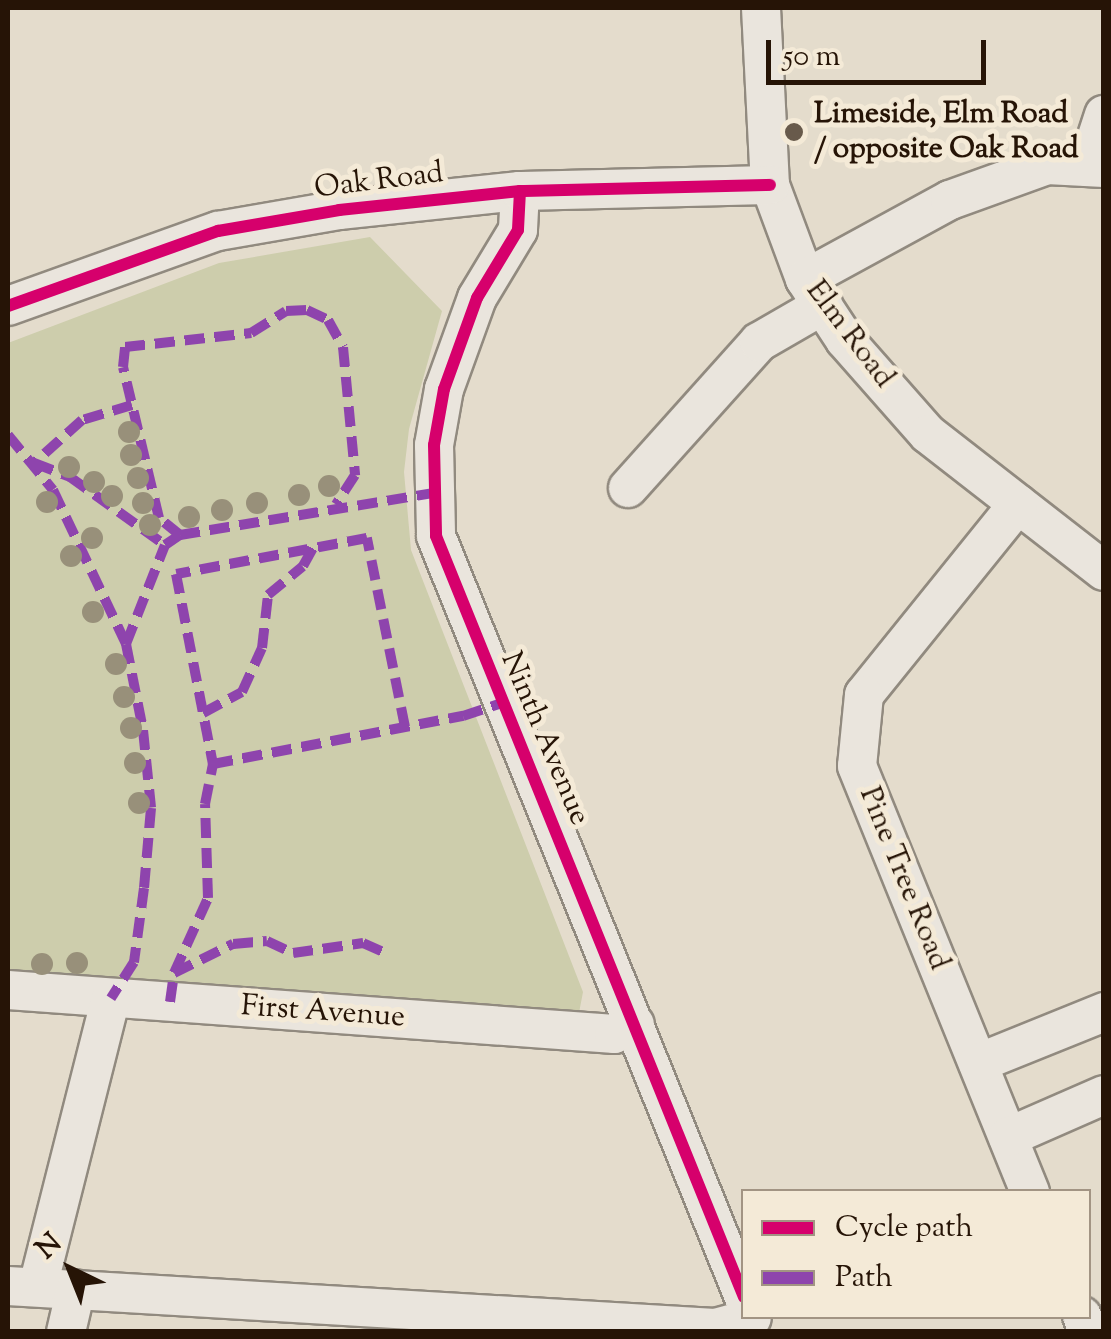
<!DOCTYPE html>
<style>
body{margin:0}
#map{position:relative;width:1111px;height:1339px;overflow:hidden;background:#e4dccc;font-family:"Sorts Mill Goudy",serif}
div>[style]{position:absolute}
.green>*{inset:0;background:#cdcdac}
.roads{filter:drop-shadow(2px 0 #918a7f) drop-shadow(-2px 0 #918a7f) drop-shadow(0 2px #918a7f) drop-shadow(0 -2px #918a7f)}
.minor>*{height:38px;margin:-19px;padding:0 19px;transform-origin:19px;border-radius:19px;background:#eae5dd}
.quiet>*{height:10px;margin-top:-5px;transform-origin:0;background:repeating-linear-gradient(90deg,#8e44ad 0 20px,transparent 0 30px)}
.cycleway>*{height:12px;margin:-6px;padding:0 6px;transform-origin:6px;border-radius:6px;background:#d6006c}
.trees>*{width:22px;height:22px;margin:-11px;border-radius:50%;background:#98907a}
.dots>*{width:28px;height:28px;translate:-50% -50%;box-sizing:border-box;border:5px solid #f4ead7;border-radius:50%}
span{translate:-50% -50%;white-space:nowrap;text-align:center;line-height:1.15;-webkit-text-stroke:10px #f4ead7;paint-order:stroke}
.poi-label{font-size:30px;color:#261406;font-weight:700}
.left{translate:0 -50%;text-align:left}
.street-label{font-size:30px;color:#261406}
.frame{position:absolute;inset:0;border:10px solid #261406;pointer-events:none}
.legend{position:absolute;left:741px;top:1189px;width:350px;height:130px;box-sizing:border-box;background:#f4ead7;border:2px solid #a29483;margin:0;padding:12px 18px;list-style:none;font-size:30px;color:#261406}
.legend li{display:flex;align-items:center;gap:20px;height:50px}
.legend b{width:50px;border:2px solid #a29483}
.north{position:absolute;left:20px;top:1219px;width:100px;height:100px;-webkit-text-stroke:8px #f4ead7;paint-order:stroke;rotate:317deg;font-size:28px;font-weight:700;line-height:40px;text-align:center;color:#261406}
.north::after{content:'';display:block;margin:auto;width:35px;height:45px;background:#261406;clip-path:polygon(50% 0,100% 100%,50% 72%,0 100%)}
.scale{position:absolute;left:766px;top:40px;width:220px;height:45px;box-sizing:border-box;border:5px solid #261406;border-top:0;padding-left:12px;font-size:30px;line-height:35px;white-space:nowrap;color:#261406;-webkit-text-stroke:8px #f4ead7;paint-order:stroke}
</style>
<div id="map">
<div class="green">
<i style="clip-path:polygon(370px 237px,442px 311px,409px 429px,404px 472px,411px 550px,583px 992px,578px 1018px,8px 972px,8px 343px,219px 263px)"></i>
</div>
<div class="roads">
<div class="minor">
<i style="left:761px;top:8px;width:177px;rotate:87.1deg"></i>
<i style="left:770px;top:185px;width:100px;rotate:69.6deg"></i>
<i style="left:805px;top:279px;width:73px;rotate:56.7deg"></i>
<i style="left:845px;top:340px;width:125px;rotate:48.6deg"></i>
<i style="left:928px;top:434px;width:223px;rotate:37.9deg"></i>
<i style="left:1087px;top:167px;width:55px;rotate:-71.9deg"></i>
<i style="left:520px;top:191px;width:39px;rotate:93deg"></i>
<i style="left:518px;top:230px;width:79px;rotate:121.1deg"></i>
<i style="left:477px;top:298px;width:97px;rotate:109.9deg"></i>
<i style="left:444px;top:389px;width:57px;rotate:100.1deg"></i>
<i style="left:434px;top:445px;width:91px;rotate:88.7deg"></i>
<i style="left:436px;top:536px;width:821px;rotate:67.97deg"></i>
<i style="left:805px;top:279px;width:165px;rotate:-28.6deg"></i>
<i style="left:950px;top:200px;width:103px;rotate:-19.8deg"></i>
<i style="left:1047px;top:165px;width:57px;rotate:3deg"></i>
<i style="left:8px;top:306px;width:223px;rotate:-19.7deg"></i>
<i style="left:218px;top:231px;width:123px;rotate:-9.8deg"></i>
<i style="left:339px;top:210px;width:182px;rotate:-6deg"></i>
<i style="left:520px;top:191px;width:250px;rotate:-1.4deg"></i>
<i style="left:628px;top:488px;width:196px;rotate:-48.1deg"></i>
<i style="left:759px;top:342px;width:74px;rotate:-30deg"></i>
<i style="left:1018px;top:504px;width:245px;rotate:128.9deg"></i>
<i style="left:864px;top:695px;width:71px;rotate:95.6deg"></i>
<i style="left:857px;top:766px;width:460px;rotate:67.9deg"></i>
<i style="left:8px;top:990px;width:608px;rotate:4.15deg"></i>
<i style="left:614px;top:1034px;width:23px;rotate:-25deg"></i>
<i style="left:978px;top:1063px;width:136px;rotate:-22deg"></i>
<i style="left:1008px;top:1137px;width:105px;rotate:-23.6deg"></i>
<i style="left:8px;top:1286px;width:708px;rotate:3.4deg"></i>
<i style="left:715px;top:1328px;width:38px;rotate:-15deg"></i>
<i style="left:38px;top:1286px;width:297px;rotate:-75.8deg"></i>
<i style="left:1082px;top:1316px;width:17px;rotate:69deg"></i>
<i style="left:66px;top:1332px;width:44px;rotate:-76.9deg"></i>
</div>
</div>
<div class="quiet">
<i style="left:132px;top:405px;width:52px;rotate:163.3deg"></i>
<i style="left:82px;top:420px;width:64px;rotate:138.1deg"></i>
<i style="left:34px;top:463px;width:39px;rotate:21deg"></i>
<i style="left:70px;top:477px;width:117px;rotate:35.6deg"></i>
<i style="left:8px;top:435px;width:71px;rotate:50.7deg"></i>
<i style="left:53px;top:490px;width:170px;rotate:64.6deg"></i>
<i style="left:126px;top:644px;width:88px;rotate:78.8deg"></i>
<i style="left:143px;top:730px;width:78px;rotate:84.1deg"></i>
<i style="left:151px;top:808px;width:80px;rotate:95deg"></i>
<i style="left:144px;top:888px;width:75px;rotate:97.7deg"></i>
<i style="left:134px;top:962px;width:43px;rotate:122.6deg"></i>
<i style="left:180px;top:535px;width:27px;rotate:-141deg"></i>
<i style="left:159px;top:518px;width:155px;rotate:-103.4deg"></i>
<i style="left:123px;top:367px;width:20px;rotate:-84deg"></i>
<i style="left:125px;top:347px;width:127px;rotate:-6.3deg"></i>
<i style="left:251px;top:333px;width:41px;rotate:-32.2deg"></i>
<i style="left:286px;top:311px;width:21px;rotate:-3deg"></i>
<i style="left:307px;top:310px;width:23px;rotate:25deg"></i>
<i style="left:328px;top:320px;width:31px;rotate:61deg"></i>
<i style="left:343px;top:347px;width:129px;rotate:84.6deg"></i>
<i style="left:355px;top:475px;width:35px;rotate:123deg"></i>
<i style="left:126px;top:644px;width:106px;rotate:-68.5deg"></i>
<i style="left:165px;top:545px;width:18px;rotate:-34deg"></i>
<i style="left:180px;top:535px;width:256px;rotate:-9.4deg"></i>
<i style="left:203px;top:713px;width:44px;rotate:-28.3deg"></i>
<i style="left:242px;top:692px;width:48px;rotate:-65.6deg"></i>
<i style="left:262px;top:648px;width:53px;rotate:-83.5deg"></i>
<i style="left:268px;top:595px;width:45px;rotate:-39.6deg"></i>
<i style="left:303px;top:566px;width:21px;rotate:-61deg"></i>
<i style="left:405px;top:727px;width:193px;rotate:-101.4deg"></i>
<i style="left:367px;top:538px;width:194px;rotate:169.3deg"></i>
<i style="left:176px;top:574px;width:194px;rotate:79deg"></i>
<i style="left:213px;top:764px;width:255px;rotate:-10.9deg"></i>
<i style="left:463px;top:716px;width:41px;rotate:-18.4deg"></i>
<i style="left:174px;top:973px;width:82px;rotate:-65.6deg"></i>
<i style="left:208px;top:898px;width:94px;rotate:-91.8deg"></i>
<i style="left:205px;top:804px;width:41px;rotate:-78.7deg"></i>
<i style="left:170px;top:1002px;width:29px;rotate:-82deg"></i>
<i style="left:174px;top:973px;width:66px;rotate:-26.2deg"></i>
<i style="left:233px;top:944px;width:34px;rotate:-5deg"></i>
<i style="left:267px;top:941px;width:29px;rotate:25deg"></i>
<i style="left:293px;top:953px;width:71px;rotate:-8.1deg"></i>
<i style="left:363px;top:943px;width:24px;rotate:24deg"></i>
</div>
<div class="cycleway">
<i style="left:520px;top:191px;width:39px;rotate:93deg"></i>
<i style="left:518px;top:230px;width:79px;rotate:121.1deg"></i>
<i style="left:477px;top:298px;width:97px;rotate:109.9deg"></i>
<i style="left:444px;top:389px;width:57px;rotate:100.1deg"></i>
<i style="left:434px;top:445px;width:91px;rotate:88.7deg"></i>
<i style="left:436px;top:536px;width:821px;rotate:67.97deg"></i>
<i style="left:8px;top:306px;width:223px;rotate:-19.7deg"></i>
<i style="left:218px;top:231px;width:123px;rotate:-9.8deg"></i>
<i style="left:339px;top:210px;width:182px;rotate:-6deg"></i>
<i style="left:520px;top:191px;width:250px;rotate:-1.4deg"></i>
</div>
<div class="trees">
<i style="left:129px;top:432px"></i>
<i style="left:131px;top:455px"></i>
<i style="left:69px;top:467px"></i>
<i style="left:138px;top:478px"></i>
<i style="left:94px;top:482px"></i>
<i style="left:329px;top:486px"></i>
<i style="left:299px;top:495px"></i>
<i style="left:112px;top:496px"></i>
<i style="left:47px;top:502px"></i>
<i style="left:143px;top:503px"></i>
<i style="left:257px;top:503px"></i>
<i style="left:222px;top:510px"></i>
<i style="left:189px;top:517px"></i>
<i style="left:150px;top:525px"></i>
<i style="left:92px;top:538px"></i>
<i style="left:71px;top:556px"></i>
<i style="left:93px;top:612px"></i>
<i style="left:116px;top:664px"></i>
<i style="left:124px;top:697px"></i>
<i style="left:131px;top:728px"></i>
<i style="left:135px;top:763px"></i>
<i style="left:139px;top:803px"></i>
<i style="left:77px;top:963px"></i>
<i style="left:42px;top:964px"></i>
</div>
<div class="dots">
<i style="left:794px;top:132px;background:#685a4b"></i>
</div>
<div class="poi-label">
<span class="left" style="left:814px;top:132px">Limeside, Elm Road<br>/ opposite Oak Road</span>
</div>
<div class="street-label">
<span style="left:379px;top:182px;rotate:-7deg">Oak Road</span>
<span style="left:849px;top:335px;rotate:53deg">Elm Road</span>
<span style="left:544px;top:739px;rotate:67deg">Ninth Avenue</span>
<span style="left:903px;top:879px;rotate:68deg">Pine Tree Road</span>
<span style="left:323px;top:1013px;rotate:4deg">First Avenue</span>
</div>
<div class="frame"></div>
<ul class="legend">
<li><b style="height:12px;background:#d6006c"></b>Cycle path</li>
<li><b style="height:12px;background:#8e44ad"></b>Path</li>
</ul>
<div class="north">N</div>
<div class="scale">50 m</div>
</div>
